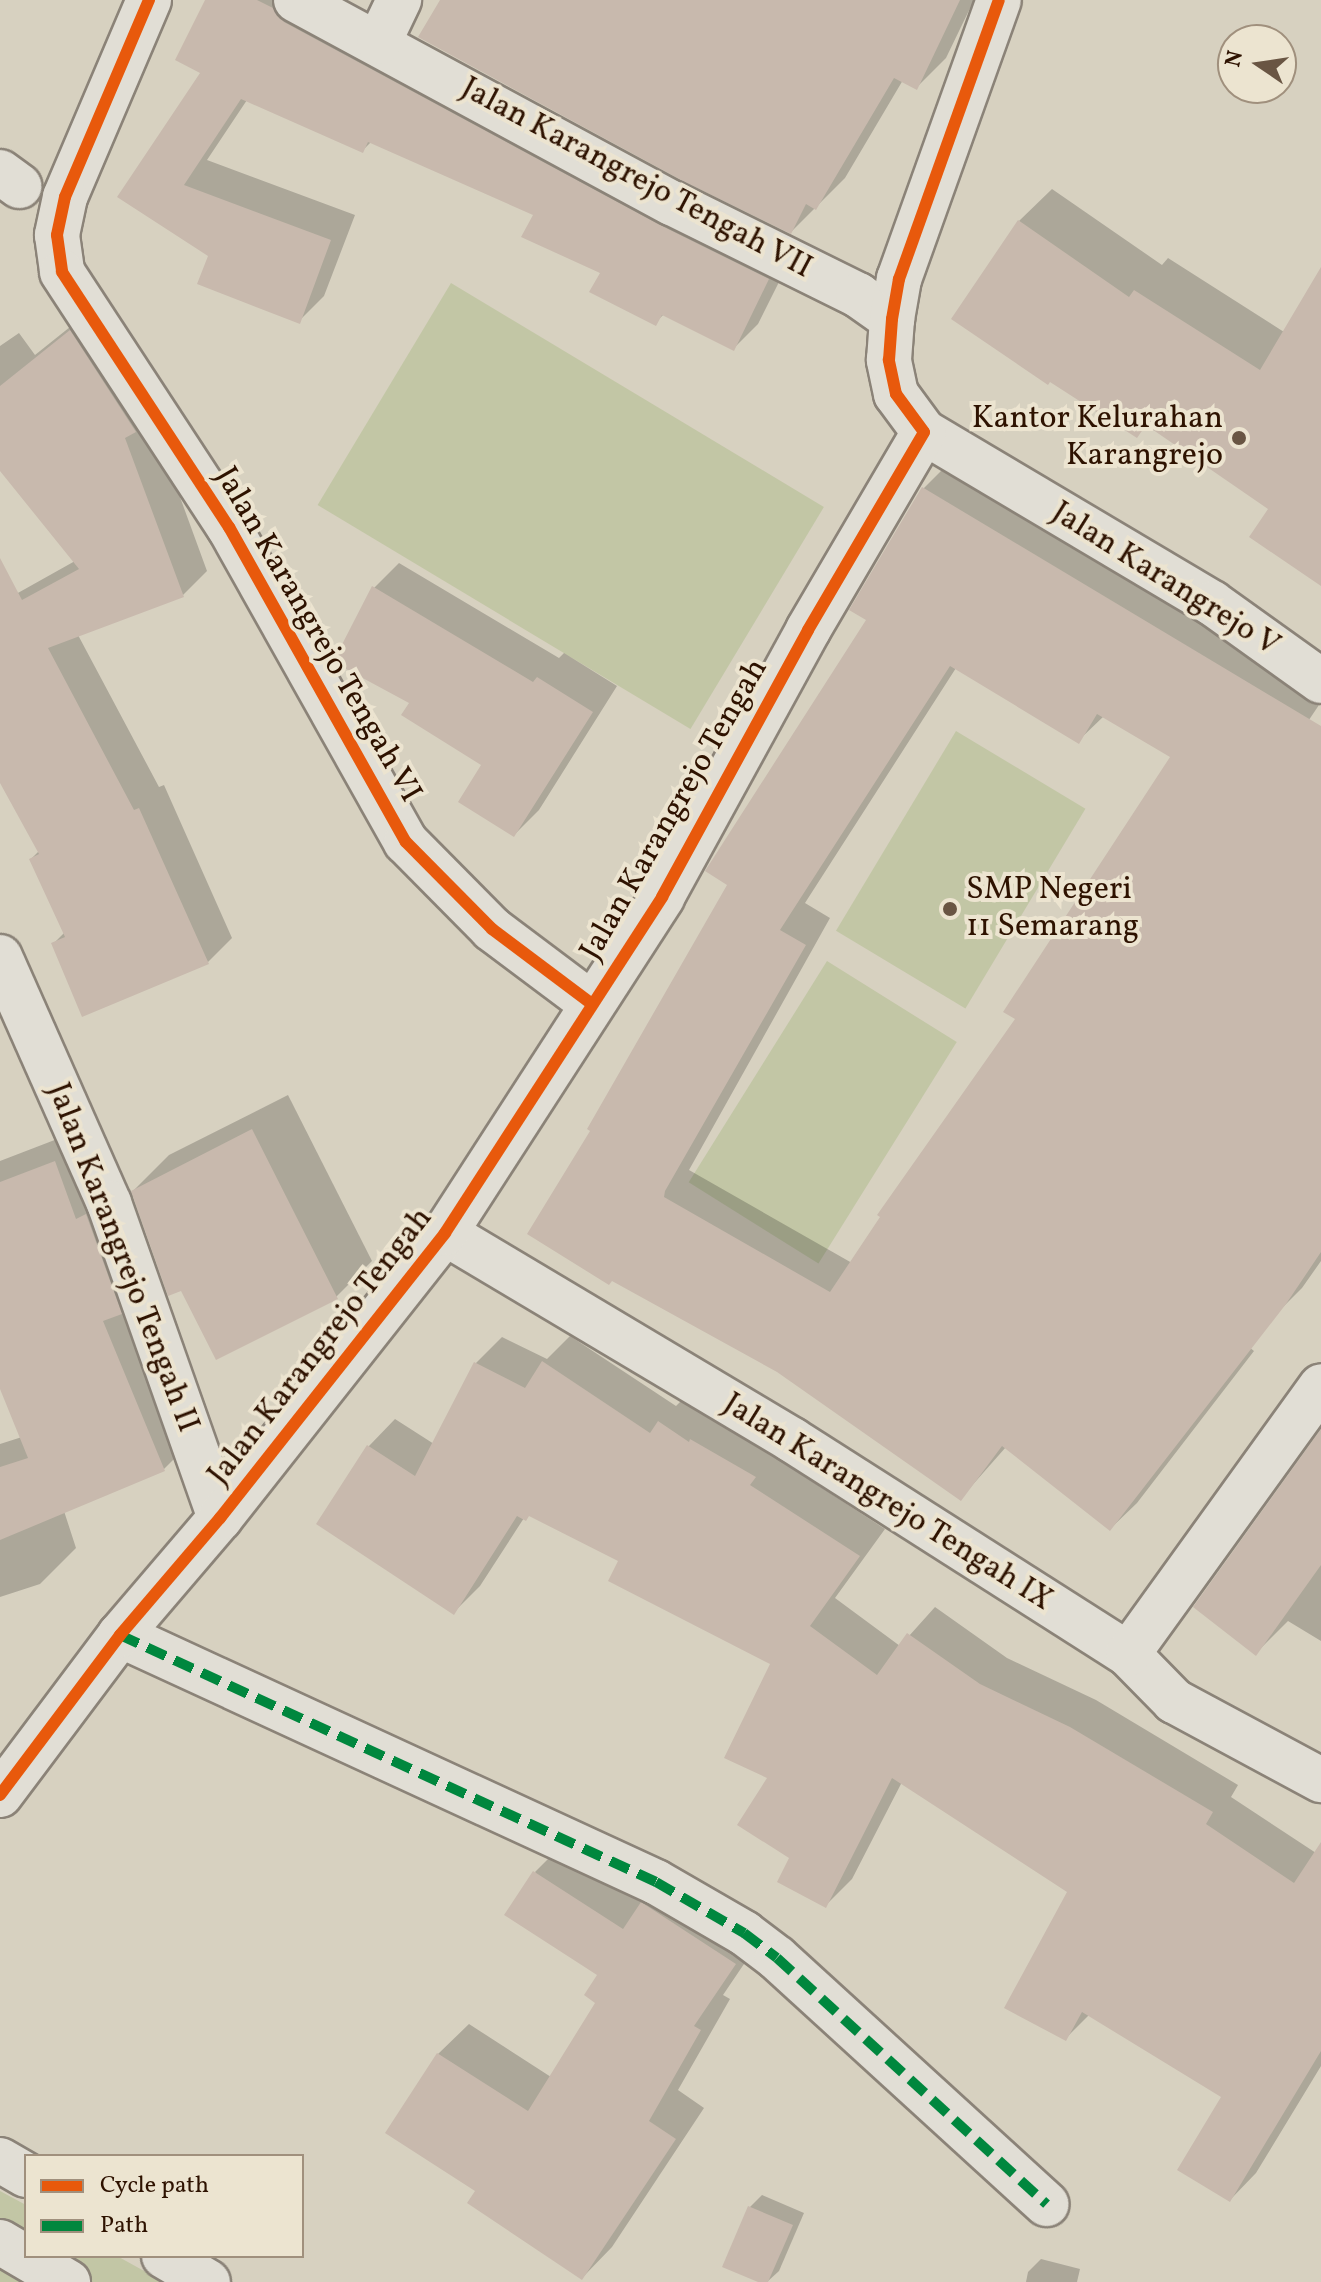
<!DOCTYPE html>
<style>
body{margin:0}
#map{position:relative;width:1321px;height:2282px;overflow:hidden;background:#d7d1c0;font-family:Vollkorn,serif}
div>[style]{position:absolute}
.green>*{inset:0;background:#c2c6a5;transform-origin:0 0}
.shadow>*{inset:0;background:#0003}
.building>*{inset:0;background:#c8b9ad}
.roads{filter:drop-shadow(2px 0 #8b8378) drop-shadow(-2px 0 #8b8378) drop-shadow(0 2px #8b8378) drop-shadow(0 -2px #8b8378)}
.minor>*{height:44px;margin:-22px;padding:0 22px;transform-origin:22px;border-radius:22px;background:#e1ded5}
.quiet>*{height:10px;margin-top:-5px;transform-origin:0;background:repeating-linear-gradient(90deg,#00873e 0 20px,transparent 0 30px)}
.cycleway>*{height:12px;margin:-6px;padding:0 6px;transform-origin:6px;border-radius:6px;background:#e8590c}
.dots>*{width:22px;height:22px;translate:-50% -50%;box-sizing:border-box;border:4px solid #ece4d0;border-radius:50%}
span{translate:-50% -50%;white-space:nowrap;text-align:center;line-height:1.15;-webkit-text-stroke:8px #ece4d0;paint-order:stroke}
.street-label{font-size:32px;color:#2e1200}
.poi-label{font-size:32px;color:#2e1200}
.right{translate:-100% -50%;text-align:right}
.left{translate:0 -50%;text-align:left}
.legend{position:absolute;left:24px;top:2154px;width:280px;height:104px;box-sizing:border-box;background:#ece4d0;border:2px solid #a0907d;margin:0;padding:10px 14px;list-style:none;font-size:24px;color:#2e1200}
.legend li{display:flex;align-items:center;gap:16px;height:40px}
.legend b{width:40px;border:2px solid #a0907d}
.north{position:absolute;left:1217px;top:24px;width:80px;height:80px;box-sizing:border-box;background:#ece4d0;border:2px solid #a0907d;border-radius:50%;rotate:283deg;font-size:22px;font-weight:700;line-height:32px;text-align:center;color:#2e1200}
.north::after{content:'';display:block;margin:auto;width:28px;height:36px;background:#695543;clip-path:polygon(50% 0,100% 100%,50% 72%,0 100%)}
</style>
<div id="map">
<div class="green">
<i style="left:451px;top:283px;width:435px;height:259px;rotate:31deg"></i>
<i style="left:956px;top:731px;width:151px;height:233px;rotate:31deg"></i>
<i style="left:827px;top:961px;width:153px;height:261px;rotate:32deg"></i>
<i style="clip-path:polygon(0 2191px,26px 2205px,26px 2256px,117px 2256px,164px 2282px,0 2282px)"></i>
</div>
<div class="shadow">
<i style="clip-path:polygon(207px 0,314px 0,793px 254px,758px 324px,733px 349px,664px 314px,655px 323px,536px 214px,372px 141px,363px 150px,247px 100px,207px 160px,355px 215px,324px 296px,299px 321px,210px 255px,120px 196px,203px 72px)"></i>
<i style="clip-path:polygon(442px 0,974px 0,946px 58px,917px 87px,903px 80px,845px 178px,791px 232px)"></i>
<i style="clip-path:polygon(1052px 189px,1162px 265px,1168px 258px,1284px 332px,1321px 271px,1321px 584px,1270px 508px,1148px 424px,1137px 435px,1019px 221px)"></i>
<i style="clip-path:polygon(95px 307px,150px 415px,207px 571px,183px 595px,78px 635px,159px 787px,164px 785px,232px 938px,207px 963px,54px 943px,65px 932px,31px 859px,39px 851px,0 778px,0 603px,75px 561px,0 468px,0 346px,19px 333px,35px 355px)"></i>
<i style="clip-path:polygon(evenodd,950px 462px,1321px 686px,1321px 702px,1231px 836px,1321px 795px,1321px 1261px,1302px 1288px,1276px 1314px,1144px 1262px,1254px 1351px,1137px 1503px,1110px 1529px,1006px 1447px,961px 1498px,593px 1130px,729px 885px,868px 619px,852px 609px,924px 488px,950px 462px,956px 668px,1078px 741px,1104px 716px,1173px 757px,1017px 1019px,852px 1263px,689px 1170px,830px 918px,805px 903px,956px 668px)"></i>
<i style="clip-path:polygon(399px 563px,559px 658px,564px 653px,617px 686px,539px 810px,514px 835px,484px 765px,411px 703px,374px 588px)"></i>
<i style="clip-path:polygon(288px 1095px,372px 1261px,336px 1297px,133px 1191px,169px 1155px)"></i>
<i style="clip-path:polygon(91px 1126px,200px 1433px,164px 1469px,64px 1511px,76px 1548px,40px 1584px,0 1597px,0 1444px,22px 1437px,0 1382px,0 1161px)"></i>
<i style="clip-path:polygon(570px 1336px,676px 1406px,686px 1396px,781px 1449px,776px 1458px,885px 1529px,835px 1598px,900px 1646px,935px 1607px,1007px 1658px,1096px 1700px,1238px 1785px,1231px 1797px,1316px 1853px,1321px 1846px,1321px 2066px,1256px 2173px,1230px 2200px,1223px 2097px,1089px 2015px,1065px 2039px,1069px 1892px,902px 1782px,852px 1879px,825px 1906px,792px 1858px,769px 1778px,773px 1663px,621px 1561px,530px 1514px,524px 1518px,480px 1586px,454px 1612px,319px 1524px,369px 1446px,395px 1419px,434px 1444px,476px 1363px,502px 1337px,547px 1359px)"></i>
<i style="clip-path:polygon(1321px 1436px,1321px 1641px,1288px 1621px,1256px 1653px)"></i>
<i style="clip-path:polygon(565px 1842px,765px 1933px,723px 1995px,730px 1999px,678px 2090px,704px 2108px,612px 2247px,582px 2278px,477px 2190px,438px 2054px,469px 2024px,551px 2077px,598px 2002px,600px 1974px,535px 1872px)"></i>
<i style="clip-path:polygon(762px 2195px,804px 2213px,779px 2271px,767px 2282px,764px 2282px,749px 2208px)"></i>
<i style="clip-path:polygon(1041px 2259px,1080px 2269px,1077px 2282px,1026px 2282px,1028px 2272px)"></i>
</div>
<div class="building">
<i style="clip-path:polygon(205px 0,257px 0,273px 8px,284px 22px,660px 225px,769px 279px,734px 351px,662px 315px,656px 326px,589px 292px,600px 273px,521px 237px,533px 215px,368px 142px,363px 153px,241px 99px,184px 185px,331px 240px,300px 324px,197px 284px,208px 256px,117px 197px,200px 73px,175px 60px)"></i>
<i style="clip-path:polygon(440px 0,960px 0,917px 90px,894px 78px,816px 210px,806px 204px,791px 234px,683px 181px,418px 37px)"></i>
<i style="clip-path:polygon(1018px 220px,1129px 297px,1134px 290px,1260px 370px,1321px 267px,1321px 586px,1249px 537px,1268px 509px,1146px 425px,1137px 438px,1050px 382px,1048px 385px,951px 319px)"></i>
<i style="clip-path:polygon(70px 330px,136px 432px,125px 438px,184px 597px,48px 648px,134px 810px,139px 808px,209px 964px,82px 1017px,51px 943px,65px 937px,29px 859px,39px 854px,0 783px,0 558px,22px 600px,79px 569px,0 471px,0 386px)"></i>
<i style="clip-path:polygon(evenodd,922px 487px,1321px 726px,1321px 1252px,1286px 1304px,1110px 1531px,1002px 1446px,961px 1501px,777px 1372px,612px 1281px,609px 1285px,527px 1234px,590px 1131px,587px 1129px,727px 885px,705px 871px,866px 620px,849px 610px,922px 487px,950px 666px,1079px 744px,1097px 714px,1170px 757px,1003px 1012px,1015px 1019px,877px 1215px,880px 1217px,830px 1292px,664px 1197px,665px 1191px,806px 945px,780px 930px,950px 666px)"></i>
<i style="clip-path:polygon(372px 586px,533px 682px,537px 677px,593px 712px,514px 837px,458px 802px,481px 765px,401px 715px,409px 703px,333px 662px)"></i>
<i style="clip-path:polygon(252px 1129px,338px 1299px,216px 1360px,181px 1291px,168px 1296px,131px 1191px)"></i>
<i style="clip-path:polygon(55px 1161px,76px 1219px,86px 1214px,122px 1314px,103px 1321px,165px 1471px,0 1540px,0 1467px,28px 1458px,0 1389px,0 1182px)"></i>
<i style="clip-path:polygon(542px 1361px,650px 1433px,658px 1421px,689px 1442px,690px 1439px,756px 1477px,750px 1485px,860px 1556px,810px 1626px,877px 1675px,907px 1633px,980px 1684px,1070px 1727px,1213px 1812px,1206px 1824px,1294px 1883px,1321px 1842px,1321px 2051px,1230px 2202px,1177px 2170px,1221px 2097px,1082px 2012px,1066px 2041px,1004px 2008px,1067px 1892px,892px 1778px,826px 1908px,777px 1882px,789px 1858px,737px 1825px,767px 1778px,724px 1758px,770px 1664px,608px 1581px,618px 1561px,529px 1516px,526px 1521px,517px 1516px,454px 1615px,316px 1524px,367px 1445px,415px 1476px,474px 1362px,525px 1388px)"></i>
<i style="clip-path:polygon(1321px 1429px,1321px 1565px,1256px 1656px,1193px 1607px)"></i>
<i style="clip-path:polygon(533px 1871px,623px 1929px,641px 1902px,644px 1904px,736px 1964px,694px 2026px,701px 2030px,649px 2121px,676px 2139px,582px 2280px,467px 2203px,475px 2191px,385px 2133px,437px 2053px,528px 2111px,595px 2003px,584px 1995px,597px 1975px,504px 1915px)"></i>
<i style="clip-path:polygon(748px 2206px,793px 2225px,768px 2282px,758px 2282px,722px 2267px)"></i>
</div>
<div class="roads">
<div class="minor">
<i style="left:149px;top:0;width:214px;rotate:113.1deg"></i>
<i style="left:65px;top:197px;width:39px;rotate:102deg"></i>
<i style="left:57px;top:235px;width:37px;rotate:82deg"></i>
<i style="left:62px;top:272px;width:305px;rotate:56.8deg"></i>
<i style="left:229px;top:527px;width:361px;rotate:60.7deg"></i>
<i style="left:406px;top:842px;width:122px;rotate:45.3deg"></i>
<i style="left:492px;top:929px;width:125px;rotate:36.9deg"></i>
<i style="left:296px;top:0;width:427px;rotate:28.4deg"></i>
<i style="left:672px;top:203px;width:208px;rotate:26.3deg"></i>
<i style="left:858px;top:295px;width:42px;rotate:35.2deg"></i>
<i style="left:379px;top:42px;width:47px;rotate:-64.5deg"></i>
<i style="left:0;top:172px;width:24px;rotate:36deg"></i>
<i style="left:924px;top:432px;width:335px;rotate:30.7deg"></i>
<i style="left:1212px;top:603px;width:134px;rotate:35.6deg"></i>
<i style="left:0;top:957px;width:269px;rotate:66.1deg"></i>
<i style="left:109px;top:1203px;width:334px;rotate:70.6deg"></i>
<i style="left:445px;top:1233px;width:404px;rotate:30.8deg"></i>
<i style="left:792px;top:1440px;width:398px;rotate:32.5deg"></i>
<i style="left:1128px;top:1654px;width:66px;rotate:45.6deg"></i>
<i style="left:1174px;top:1701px;width:167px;rotate:28.3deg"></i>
<i style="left:120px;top:1635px;width:590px;rotate:24.74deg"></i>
<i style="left:656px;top:1882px;width:102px;rotate:30.1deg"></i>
<i style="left:744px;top:1933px;width:41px;rotate:37.1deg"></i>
<i style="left:777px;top:1958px;width:365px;rotate:42.4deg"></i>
<i style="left:1128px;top:1654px;width:330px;rotate:-54.2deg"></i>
<i style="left:0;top:1795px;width:200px;rotate:-53.1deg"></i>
<i style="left:120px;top:1635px;width:154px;rotate:-49.5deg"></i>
<i style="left:220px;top:1518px;width:363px;rotate:-51.7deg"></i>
<i style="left:445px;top:1233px;width:400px;rotate:-57.1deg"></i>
<i style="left:662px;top:897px;width:304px;rotate:-61.3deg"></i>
<i style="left:808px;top:630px;width:229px;rotate:-59.6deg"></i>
<i style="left:924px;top:432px;width:47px;rotate:-126.4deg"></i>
<i style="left:896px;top:394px;width:35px;rotate:-102deg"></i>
<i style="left:889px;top:360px;width:41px;rotate:-85.8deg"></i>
<i style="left:892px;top:319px;width:41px;rotate:-80.1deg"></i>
<i style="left:899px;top:279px;width:296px;rotate:-70.3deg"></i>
<i style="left:0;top:2160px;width:30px;rotate:30deg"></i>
<i style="left:0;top:2242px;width:79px;rotate:30.5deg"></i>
<i style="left:164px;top:2256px;width:51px;rotate:30.6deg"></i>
</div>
</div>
<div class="quiet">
<i style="left:120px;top:1635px;width:590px;rotate:24.74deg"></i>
<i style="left:656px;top:1882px;width:102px;rotate:30.1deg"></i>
<i style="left:744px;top:1933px;width:41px;rotate:37.1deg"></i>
<i style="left:777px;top:1958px;width:365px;rotate:42.4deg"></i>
</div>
<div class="cycleway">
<i style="left:149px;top:0;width:214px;rotate:113.1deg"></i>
<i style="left:65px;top:197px;width:39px;rotate:102deg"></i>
<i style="left:57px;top:235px;width:37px;rotate:82deg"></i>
<i style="left:62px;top:272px;width:305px;rotate:56.8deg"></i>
<i style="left:229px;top:527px;width:361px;rotate:60.7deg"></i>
<i style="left:406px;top:842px;width:122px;rotate:45.3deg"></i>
<i style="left:492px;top:929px;width:125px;rotate:36.9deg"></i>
<i style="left:0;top:1795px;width:200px;rotate:-53.1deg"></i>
<i style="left:120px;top:1635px;width:154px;rotate:-49.5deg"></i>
<i style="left:220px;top:1518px;width:363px;rotate:-51.7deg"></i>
<i style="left:445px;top:1233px;width:400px;rotate:-57.1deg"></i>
<i style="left:662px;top:897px;width:304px;rotate:-61.3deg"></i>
<i style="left:808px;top:630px;width:229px;rotate:-59.6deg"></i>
<i style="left:924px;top:432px;width:47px;rotate:-126.4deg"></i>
<i style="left:896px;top:394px;width:35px;rotate:-102deg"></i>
<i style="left:889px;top:360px;width:41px;rotate:-85.8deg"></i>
<i style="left:892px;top:319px;width:41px;rotate:-80.1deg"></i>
<i style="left:899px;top:279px;width:296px;rotate:-70.3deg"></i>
</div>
<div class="dots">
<i style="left:1239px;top:438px;background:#695543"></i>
<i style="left:950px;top:909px;background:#695543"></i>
</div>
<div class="street-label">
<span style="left:636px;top:179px;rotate:28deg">Jalan Karangrejo Tengah VII</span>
<span style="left:1165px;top:580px;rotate:32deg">Jalan Karangrejo V</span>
<span style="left:317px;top:635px;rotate:60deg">Jalan Karangrejo Tengah VI</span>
<span style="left:675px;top:810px;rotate:-60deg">Jalan Karangrejo Tengah</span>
<span style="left:122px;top:1258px;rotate:69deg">Jalan Karangrejo Tengah II</span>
<span style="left:321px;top:1347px;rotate:-52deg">Jalan Karangrejo Tengah</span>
<span style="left:887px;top:1503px;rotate:32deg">Jalan Karangrejo Tengah IX</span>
</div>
<div class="poi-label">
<span class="right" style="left:1223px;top:438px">Kantor Kelurahan<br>Karangrejo</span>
<span class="left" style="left:966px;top:909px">SMP Negeri<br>11 Semarang</span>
</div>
<ul class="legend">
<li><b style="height:10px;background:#e8590c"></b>Cycle path</li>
<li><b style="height:10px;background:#00873e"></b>Path</li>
</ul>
<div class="north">N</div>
</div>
